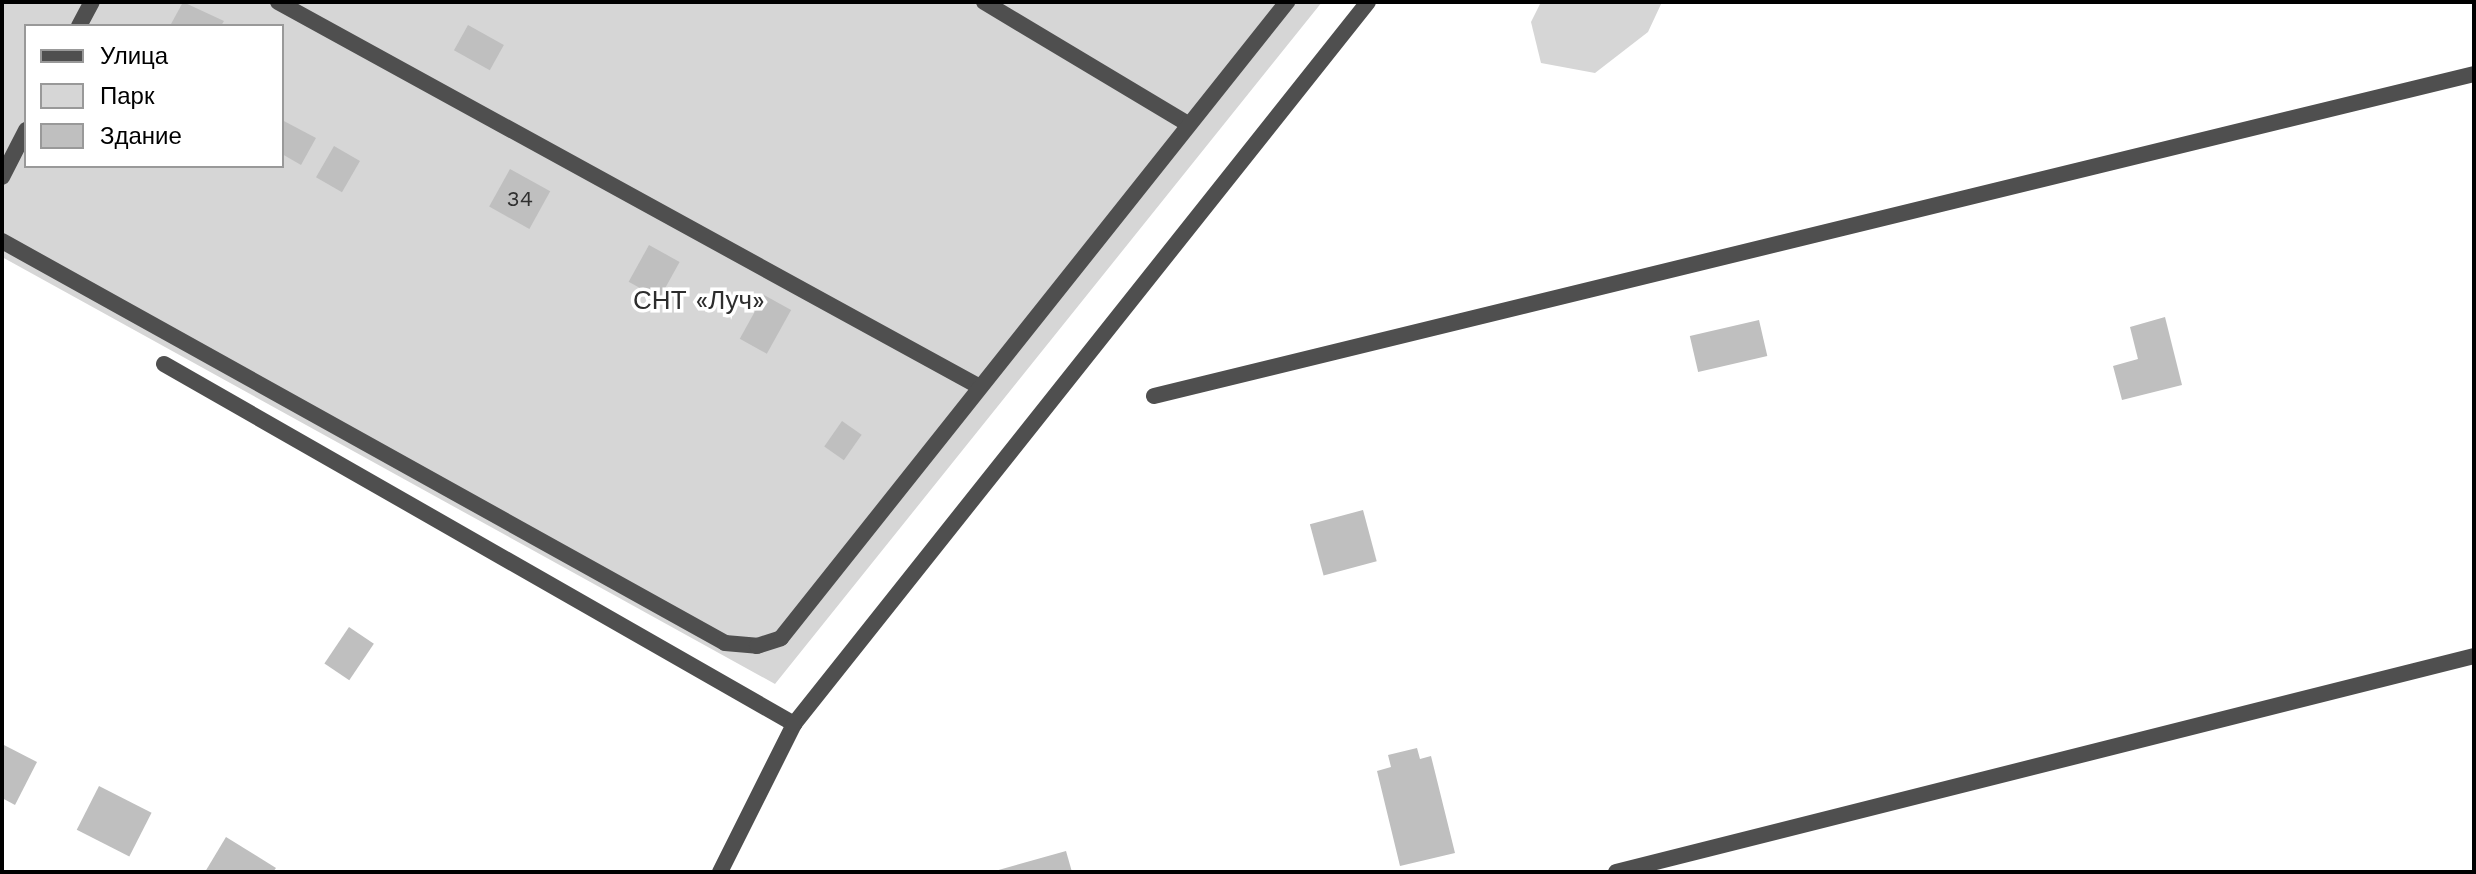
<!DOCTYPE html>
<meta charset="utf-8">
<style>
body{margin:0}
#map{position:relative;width:2476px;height:874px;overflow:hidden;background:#fff;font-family:"Work Sans",sans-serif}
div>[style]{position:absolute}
.green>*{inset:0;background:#d6d6d6}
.building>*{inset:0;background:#bfbfbf;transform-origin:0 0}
.lane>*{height:16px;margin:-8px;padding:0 8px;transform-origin:8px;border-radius:8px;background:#4f4f4f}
.street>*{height:16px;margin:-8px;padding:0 8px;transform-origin:8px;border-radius:8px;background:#4f4f4f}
span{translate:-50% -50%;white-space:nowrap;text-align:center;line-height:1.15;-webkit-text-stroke:7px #fff;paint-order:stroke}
.number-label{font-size:22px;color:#303030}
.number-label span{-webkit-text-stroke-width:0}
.park-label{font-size:26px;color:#2d2d2d}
.frame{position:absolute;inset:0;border:4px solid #000;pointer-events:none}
.legend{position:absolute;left:24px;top:24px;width:260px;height:144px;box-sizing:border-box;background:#fff;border:2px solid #999;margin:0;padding:10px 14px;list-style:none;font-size:24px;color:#000}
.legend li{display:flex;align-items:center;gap:16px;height:40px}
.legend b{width:40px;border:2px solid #999}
</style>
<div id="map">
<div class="green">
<i style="clip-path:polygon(evenodd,2px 2px,1322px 2px,775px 684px,2px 257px,2px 2px,26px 26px,282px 26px,282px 166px,26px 166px,26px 26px)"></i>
<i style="clip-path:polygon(1541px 2px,1662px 2px,1648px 32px,1595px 73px,1541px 63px,1531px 22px)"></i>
</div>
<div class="building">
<i style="clip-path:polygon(183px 2px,224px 21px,221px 26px,171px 24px)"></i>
<i style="left:468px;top:25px;width:41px;height:29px;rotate:29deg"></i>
<i style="clip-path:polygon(282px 120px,316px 138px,301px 165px,282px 154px)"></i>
<i style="left:334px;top:146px;width:30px;height:36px;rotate:30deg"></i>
<i style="left:510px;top:169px;width:46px;height:43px;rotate:29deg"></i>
<i style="left:649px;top:245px;width:35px;height:42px;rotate:29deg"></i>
<i style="left:764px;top:295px;width:31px;height:50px;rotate:29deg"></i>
<i style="clip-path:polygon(2165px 317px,2182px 385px,2122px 400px,2113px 366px,2138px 359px,2130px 327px)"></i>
<i style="left:1759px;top:320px;width:37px;height:71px;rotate:77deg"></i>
<i style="left:842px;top:421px;width:24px;height:31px;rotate:35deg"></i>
<i style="left:1363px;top:510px;width:53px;height:55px;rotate:75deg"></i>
<i style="left:349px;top:627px;width:30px;height:44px;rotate:34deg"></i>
<i style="clip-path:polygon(2px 744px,37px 762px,15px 805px,2px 798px)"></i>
<i style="clip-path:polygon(1417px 748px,1420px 759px,1431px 756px,1455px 853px,1400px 866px,1377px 771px,1391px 767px,1388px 755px)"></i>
<i style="left:99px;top:786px;width:59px;height:49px;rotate:27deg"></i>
<i style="clip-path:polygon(226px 837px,276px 868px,273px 872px,205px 872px)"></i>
<i style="clip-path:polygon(1066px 851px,1072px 872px,995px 872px,995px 871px)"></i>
</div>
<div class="lane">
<i style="left:278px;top:2px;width:798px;rotate:28.75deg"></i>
<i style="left:984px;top:2px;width:235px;rotate:30.9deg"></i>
<i style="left:79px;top:26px;width:27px;rotate:-62deg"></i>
<i style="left:2px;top:177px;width:53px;rotate:-62.9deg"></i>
<i style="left:164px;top:364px;width:726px;rotate:29.74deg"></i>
<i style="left:1154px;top:396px;width:1359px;rotate:-13.71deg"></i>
<i style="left:1616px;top:872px;width:885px;rotate:-14.13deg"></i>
</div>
<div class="street">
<i style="left:2px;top:241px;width:827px;rotate:29.07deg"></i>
<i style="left:725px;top:643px;width:32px;rotate:5deg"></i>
<i style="left:757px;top:646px;width:25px;rotate:-18deg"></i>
<i style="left:781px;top:638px;width:813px;rotate:-51.49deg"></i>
<i style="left:720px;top:872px;width:165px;rotate:-63.4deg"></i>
<i style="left:794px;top:724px;width:922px;rotate:-51.51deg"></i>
</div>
<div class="number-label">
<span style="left:520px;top:199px">34</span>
</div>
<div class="park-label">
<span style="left:699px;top:301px">СНТ «Луч»</span>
</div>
<div class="frame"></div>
<ul class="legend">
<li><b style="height:10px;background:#4f4f4f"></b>Улица</li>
<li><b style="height:22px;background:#d6d6d6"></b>Парк</li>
<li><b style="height:22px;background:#bfbfbf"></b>Здание</li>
</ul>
</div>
